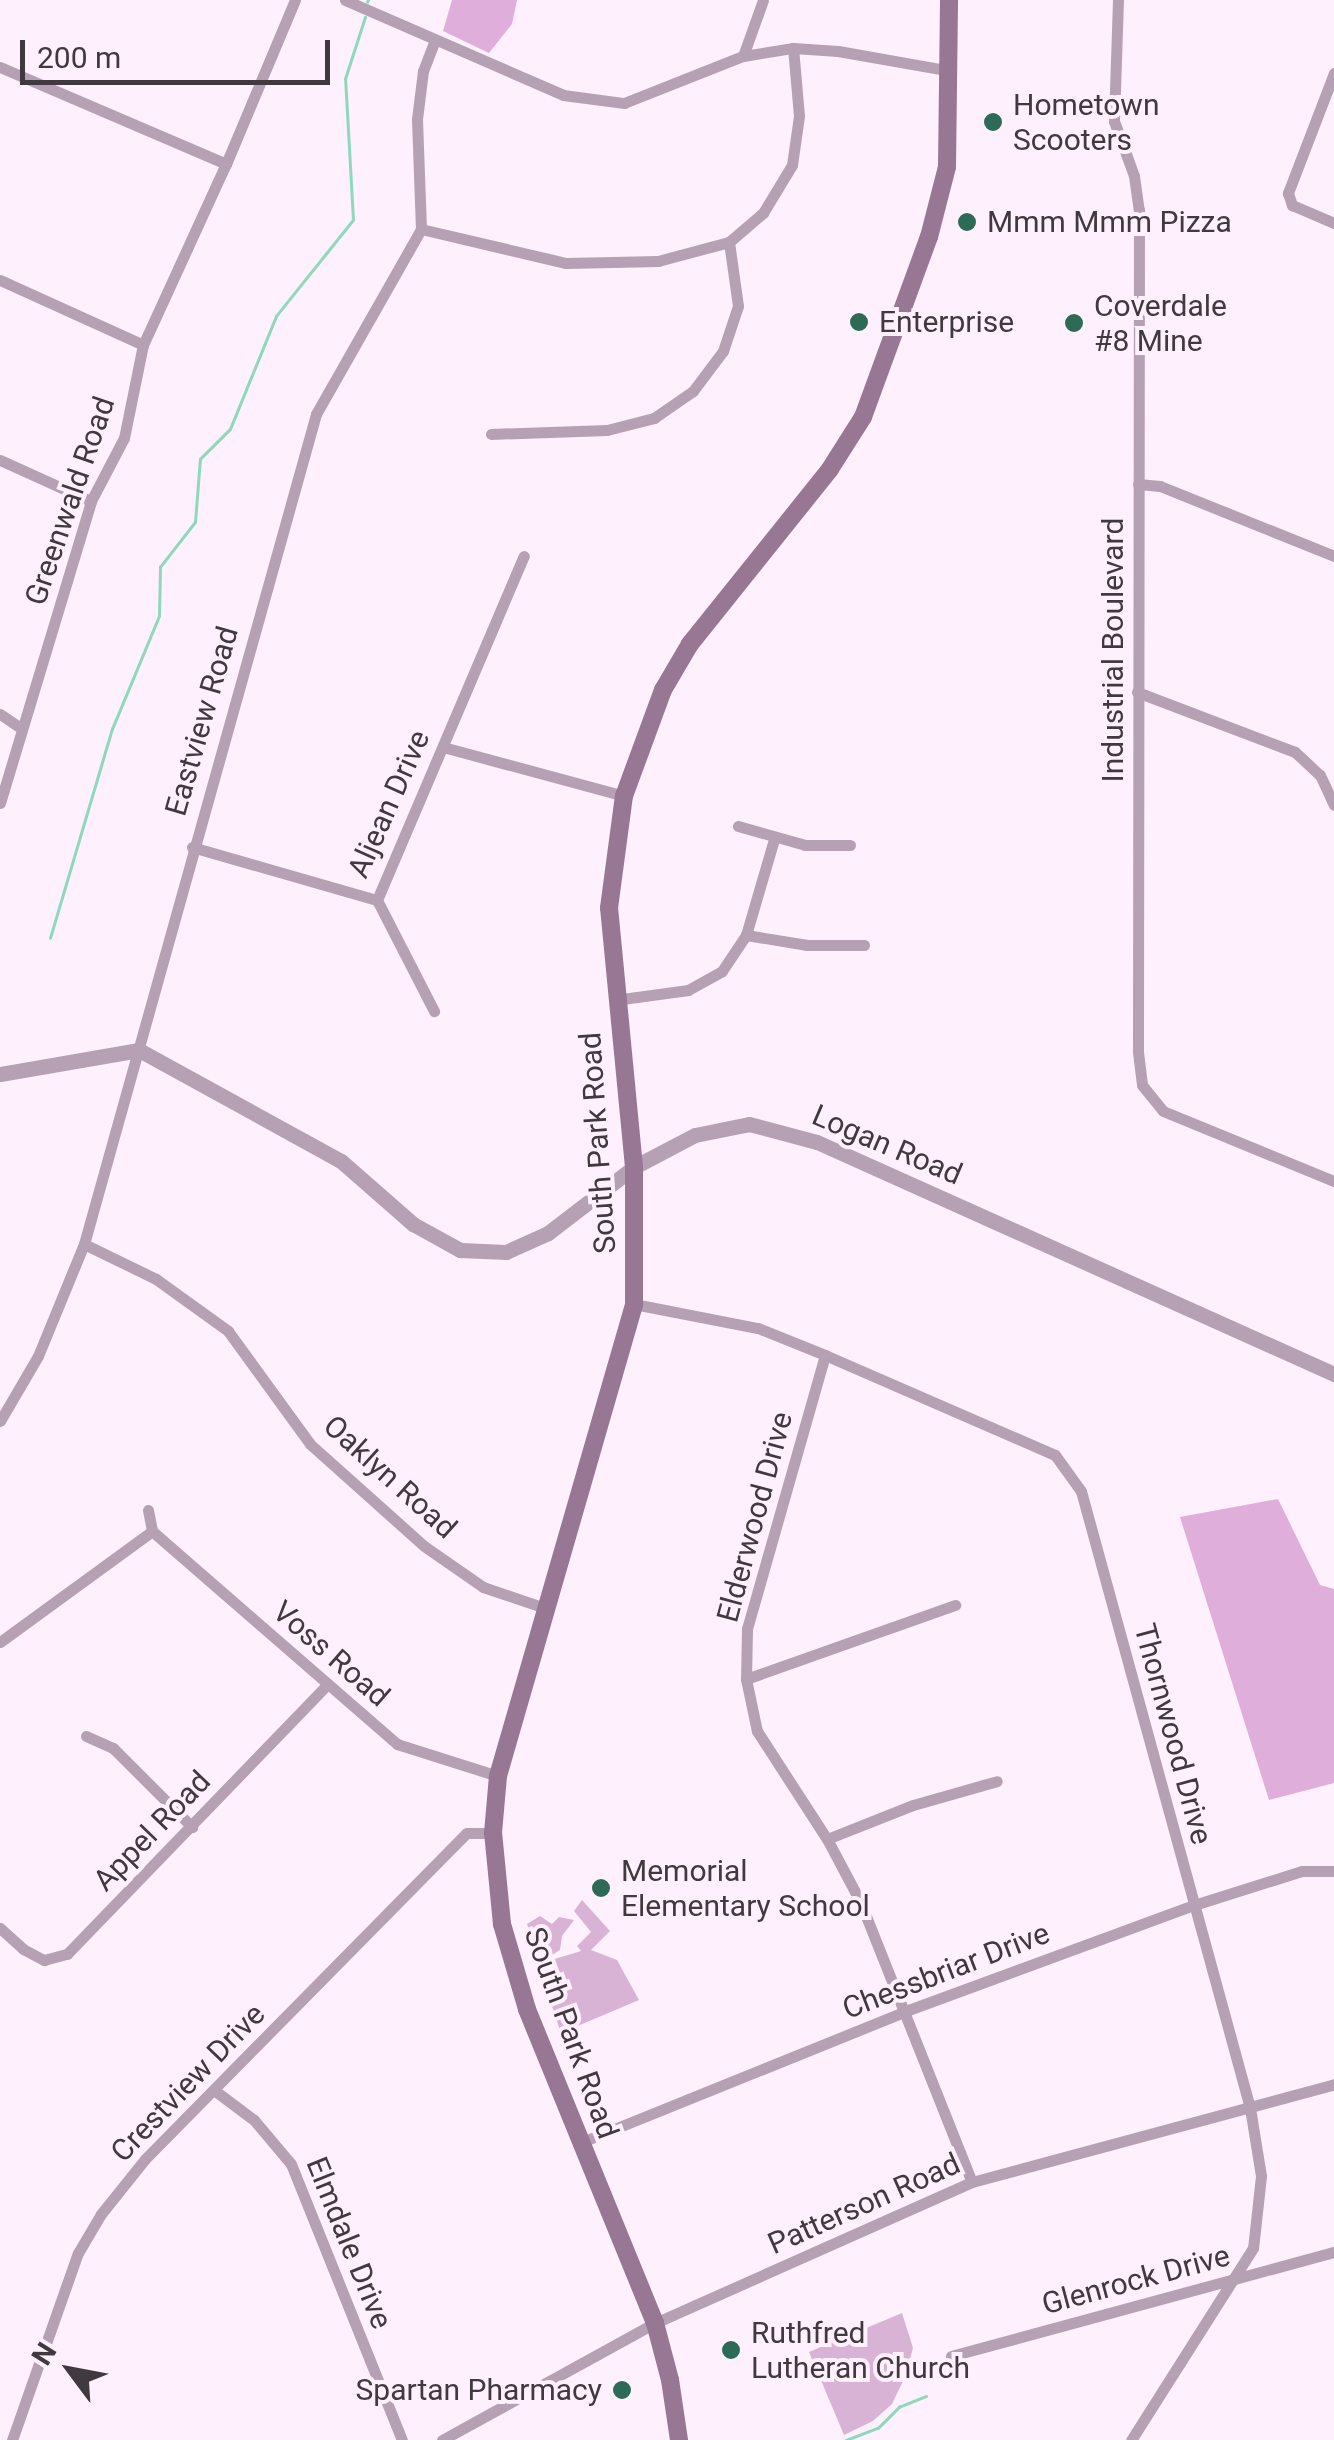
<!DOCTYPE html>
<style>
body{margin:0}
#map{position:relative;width:1334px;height:2440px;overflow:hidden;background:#fef0fc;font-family:Roboto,sans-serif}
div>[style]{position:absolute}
.green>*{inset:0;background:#d9b3d5}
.forest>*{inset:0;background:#e0aeda}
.stream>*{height:2.5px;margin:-1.25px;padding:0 1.25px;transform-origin:1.25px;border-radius:1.25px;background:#8ed8bd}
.minor>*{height:11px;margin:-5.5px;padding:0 5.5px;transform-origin:5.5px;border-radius:5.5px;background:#b6a0b4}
.tertiary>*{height:15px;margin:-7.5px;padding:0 7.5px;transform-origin:7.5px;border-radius:7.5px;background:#b6a0b4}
.secondary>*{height:18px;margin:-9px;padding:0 9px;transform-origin:9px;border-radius:9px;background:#977794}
.dots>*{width:28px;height:28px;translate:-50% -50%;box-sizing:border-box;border:5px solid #fef0fc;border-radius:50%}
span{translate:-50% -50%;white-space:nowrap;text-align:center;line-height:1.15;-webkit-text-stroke:8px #fef0fc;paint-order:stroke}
.poi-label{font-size:30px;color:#40393f}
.left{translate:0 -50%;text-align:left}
.right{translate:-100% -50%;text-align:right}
.street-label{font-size:30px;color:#40393f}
.north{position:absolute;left:20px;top:2320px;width:100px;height:100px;-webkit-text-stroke:8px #fef0fc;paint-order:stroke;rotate:302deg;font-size:28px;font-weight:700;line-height:40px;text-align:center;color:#40393f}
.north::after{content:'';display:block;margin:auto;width:35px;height:45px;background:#40393f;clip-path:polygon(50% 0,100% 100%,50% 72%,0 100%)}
.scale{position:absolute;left:20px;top:40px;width:310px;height:45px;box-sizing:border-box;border:5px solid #40393f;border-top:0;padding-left:12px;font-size:30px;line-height:35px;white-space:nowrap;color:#40393f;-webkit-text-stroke:8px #fef0fc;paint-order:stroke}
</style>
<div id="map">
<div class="green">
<i style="clip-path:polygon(582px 1900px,610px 1931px,591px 1950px,617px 1960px,639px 2000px,561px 2033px,538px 1964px,581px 1951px,577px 1946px,591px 1932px,574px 1911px)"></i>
<i style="clip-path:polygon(540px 1916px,552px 1924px,559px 1917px,574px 1920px,562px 1936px,560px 1950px,549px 1957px,533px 1941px,527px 1924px)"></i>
<i style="clip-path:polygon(902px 2313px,913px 2348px,905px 2377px,892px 2404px,873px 2421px,844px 2435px,809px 2352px)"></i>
</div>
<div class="forest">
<i style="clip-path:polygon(452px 0,517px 0,512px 24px,489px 53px,443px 31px)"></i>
<i style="clip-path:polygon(1278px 1499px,1320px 1585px,1334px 1589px,1334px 1783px,1269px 1800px,1180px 1517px)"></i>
</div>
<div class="stream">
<i style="left:367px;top:2px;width:2px;rotate:-63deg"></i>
<i style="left:50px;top:938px;width:218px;rotate:-73.5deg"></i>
<i style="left:112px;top:729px;width:122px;rotate:-67.4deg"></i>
<i style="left:159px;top:616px;width:49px;rotate:-88.8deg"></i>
<i style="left:160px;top:567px;width:57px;rotate:-52.1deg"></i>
<i style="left:195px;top:522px;width:63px;rotate:-85.5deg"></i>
<i style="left:200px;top:459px;width:42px;rotate:-45deg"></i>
<i style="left:230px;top:429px;width:122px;rotate:-67.8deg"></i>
<i style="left:276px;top:316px;width:123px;rotate:-51.3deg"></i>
<i style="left:353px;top:220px;width:141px;rotate:-93.2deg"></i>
<i style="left:345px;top:79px;width:65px;rotate:-72.1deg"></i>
<i style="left:846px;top:2440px;width:34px;rotate:-21deg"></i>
<i style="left:878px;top:2428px;width:30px;rotate:-45deg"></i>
<i style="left:899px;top:2407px;width:29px;rotate:-22deg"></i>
</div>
<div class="minor">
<i style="left:345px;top:0;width:238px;rotate:23.5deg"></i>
<i style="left:563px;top:95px;width:62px;rotate:7.5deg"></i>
<i style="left:624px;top:103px;width:128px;rotate:-21.6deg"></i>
<i style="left:743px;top:56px;width:51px;rotate:-9.1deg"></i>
<i style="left:793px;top:48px;width:45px;rotate:3.8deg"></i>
<i style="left:838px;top:51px;width:110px;rotate:10deg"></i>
<i style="left:1118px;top:0;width:121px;rotate:91.9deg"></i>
<i style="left:1114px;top:121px;width:59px;rotate:70deg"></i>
<i style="left:1134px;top:176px;width:34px;rotate:82deg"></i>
<i style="left:1139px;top:210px;width:842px;rotate:90.07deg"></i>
<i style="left:1138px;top:1052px;width:33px;rotate:83deg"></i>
<i style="left:1142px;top:1085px;width:33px;rotate:51deg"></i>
<i style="left:1163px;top:1111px;width:185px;rotate:22.3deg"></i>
<i style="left:743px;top:56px;width:59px;rotate:-70.3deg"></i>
<i style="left:0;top:67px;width:246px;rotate:23.2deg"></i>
<i style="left:1334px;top:73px;width:129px;rotate:111deg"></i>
<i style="left:1288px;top:193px;width:13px;rotate:72deg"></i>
<i style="left:1292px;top:205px;width:46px;rotate:23.2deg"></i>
<i style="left:421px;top:229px;width:149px;rotate:13.2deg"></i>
<i style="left:566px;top:263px;width:92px;rotate:-1.2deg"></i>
<i style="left:658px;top:261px;width:73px;rotate:-15deg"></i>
<i style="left:729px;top:242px;width:45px;rotate:-40.5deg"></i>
<i style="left:763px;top:213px;width:56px;rotate:-58.9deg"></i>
<i style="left:792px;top:165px;width:49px;rotate:-81.9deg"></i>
<i style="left:799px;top:116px;width:68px;rotate:-95deg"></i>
<i style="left:0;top:280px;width:157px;rotate:24.4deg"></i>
<i style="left:491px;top:434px;width:116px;rotate:-2deg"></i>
<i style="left:607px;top:430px;width:49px;rotate:-14.3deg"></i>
<i style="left:654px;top:418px;width:47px;rotate:-34.7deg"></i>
<i style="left:693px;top:391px;width:50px;rotate:-53.1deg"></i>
<i style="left:723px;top:351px;width:47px;rotate:-71.6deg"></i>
<i style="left:738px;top:306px;width:65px;rotate:-98deg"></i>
<i style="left:0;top:460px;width:100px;rotate:24.3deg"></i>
<i style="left:1138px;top:484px;width:22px;rotate:5deg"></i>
<i style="left:1160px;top:486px;width:188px;rotate:21.9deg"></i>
<i style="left:1137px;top:692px;width:169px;rotate:20.8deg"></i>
<i style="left:1295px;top:752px;width:34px;rotate:43deg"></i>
<i style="left:1320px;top:775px;width:33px;rotate:65deg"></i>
<i style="left:0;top:714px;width:25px;rotate:34deg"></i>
<i style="left:443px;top:747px;width:188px;rotate:15.1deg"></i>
<i style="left:0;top:803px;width:315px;rotate:-73.2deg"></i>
<i style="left:91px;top:501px;width:71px;rotate:-62.4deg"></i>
<i style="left:124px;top:438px;width:95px;rotate:-78.5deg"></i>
<i style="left:143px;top:345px;width:199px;rotate:-65.4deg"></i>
<i style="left:226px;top:164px;width:178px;rotate:-67.2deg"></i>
<i style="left:738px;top:826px;width:70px;rotate:15.8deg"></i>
<i style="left:805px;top:845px;width:45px"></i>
<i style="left:192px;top:847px;width:192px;rotate:16deg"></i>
<i style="left:377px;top:900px;width:374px;rotate:-66.9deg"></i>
<i style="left:377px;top:900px;width:125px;rotate:62.8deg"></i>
<i style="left:746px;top:935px;width:62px;rotate:9.3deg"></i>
<i style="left:807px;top:945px;width:57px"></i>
<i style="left:615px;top:1000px;width:74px;rotate:-7.8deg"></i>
<i style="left:688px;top:990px;width:39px;rotate:-29deg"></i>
<i style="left:722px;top:971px;width:43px;rotate:-56.3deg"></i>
<i style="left:746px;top:935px;width:100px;rotate:-73.7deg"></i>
<i style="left:84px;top:1244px;width:80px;rotate:25.9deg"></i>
<i style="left:156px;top:1279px;width:89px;rotate:35.8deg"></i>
<i style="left:228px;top:1331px;width:140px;rotate:54deg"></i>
<i style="left:310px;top:1444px;width:153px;rotate:41.8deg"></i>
<i style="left:424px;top:1546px;width:72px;rotate:34.8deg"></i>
<i style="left:483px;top:1587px;width:65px;rotate:18.7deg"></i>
<i style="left:634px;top:1304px;width:126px;rotate:11deg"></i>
<i style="left:758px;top:1328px;width:72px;rotate:21.9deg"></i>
<i style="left:825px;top:1355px;width:251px;rotate:23.5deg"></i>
<i style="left:1055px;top:1455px;width:44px;rotate:54.2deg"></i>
<i style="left:1081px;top:1491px;width:640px;rotate:74.68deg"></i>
<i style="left:1250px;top:2108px;width:69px;rotate:80.8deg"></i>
<i style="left:1261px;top:2176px;width:72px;rotate:96.3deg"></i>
<i style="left:1253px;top:2248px;width:227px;rotate:122.4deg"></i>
<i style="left:825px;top:1355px;width:285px;rotate:105.9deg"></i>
<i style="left:747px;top:1629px;width:50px;rotate:91.1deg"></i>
<i style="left:746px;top:1679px;width:53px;rotate:78.1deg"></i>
<i style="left:757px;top:1731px;width:129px;rotate:57.1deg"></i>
<i style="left:827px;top:1839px;width:70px;rotate:62deg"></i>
<i style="left:860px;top:1901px;width:302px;rotate:68.3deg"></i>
<i style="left:0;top:1421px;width:75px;rotate:-59.7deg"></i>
<i style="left:38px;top:1356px;width:121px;rotate:-67.7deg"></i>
<i style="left:84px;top:1244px;width:862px;rotate:-74.38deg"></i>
<i style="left:316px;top:414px;width:213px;rotate:-60.4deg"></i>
<i style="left:421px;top:229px;width:110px;rotate:-92.1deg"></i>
<i style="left:417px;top:119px;width:48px;rotate:-82.9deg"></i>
<i style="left:423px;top:71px;width:33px;rotate:-69deg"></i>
<i style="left:148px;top:1510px;width:21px;rotate:79deg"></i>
<i style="left:152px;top:1531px;width:325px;rotate:41deg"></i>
<i style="left:397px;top:1744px;width:106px;rotate:17.6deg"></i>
<i style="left:0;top:1642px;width:188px;rotate:-36.1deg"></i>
<i style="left:746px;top:1679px;width:222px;rotate:-19.5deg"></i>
<i style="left:86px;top:1736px;width:30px;rotate:24deg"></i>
<i style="left:113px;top:1748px;width:112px;rotate:45deg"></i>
<i style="left:827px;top:1839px;width:92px;rotate:-21.6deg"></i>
<i style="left:913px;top:1805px;width:87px;rotate:-15.9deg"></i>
<i style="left:0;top:1928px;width:31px;rotate:42deg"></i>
<i style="left:23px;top:1949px;width:24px;rotate:28deg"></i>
<i style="left:44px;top:1960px;width:24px;rotate:-15deg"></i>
<i style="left:67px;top:1954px;width:374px;rotate:-46deg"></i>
<i style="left:214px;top:2090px;width:50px;rotate:36.9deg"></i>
<i style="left:254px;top:2120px;width:57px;rotate:49.9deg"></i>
<i style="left:291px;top:2164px;width:297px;rotate:68.1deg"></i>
<i style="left:582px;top:2142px;width:346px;rotate:-22deg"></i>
<i style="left:903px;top:2012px;width:310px;rotate:-20.2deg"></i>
<i style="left:1194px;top:1905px;width:113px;rotate:-17.5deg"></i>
<i style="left:1302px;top:1871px;width:32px"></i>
<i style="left:951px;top:2356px;width:397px;rotate:-15.2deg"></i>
<i style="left:12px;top:2440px;width:198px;rotate:-70.6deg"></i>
<i style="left:78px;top:2253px;width:45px;rotate:-59.5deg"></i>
<i style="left:101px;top:2214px;width:70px;rotate:-51.3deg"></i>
<i style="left:145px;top:2159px;width:458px;rotate:-45.4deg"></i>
<i style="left:467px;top:1833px;width:26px"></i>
<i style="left:442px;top:2440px;width:243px;rotate:-28.8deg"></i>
<i style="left:655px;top:2323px;width:347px;rotate:-24deg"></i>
<i style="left:972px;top:2182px;width:375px;rotate:-15.1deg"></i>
</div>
<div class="tertiary">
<i style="left:0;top:1074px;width:141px;rotate:-9.8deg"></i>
<i style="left:139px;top:1050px;width:230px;rotate:28.8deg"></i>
<i style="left:341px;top:1161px;width:96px;rotate:41.2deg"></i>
<i style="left:413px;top:1224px;width:54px;rotate:29deg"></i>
<i style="left:460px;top:1250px;width:46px;rotate:2.5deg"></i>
<i style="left:506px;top:1252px;width:46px;rotate:-24.3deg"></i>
<i style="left:548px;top:1233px;width:108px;rotate:-37.5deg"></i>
<i style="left:634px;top:1167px;width:69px;rotate:-27.7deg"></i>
<i style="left:695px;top:1135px;width:55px;rotate:-11.5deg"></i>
<i style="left:749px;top:1124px;width:70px;rotate:14.8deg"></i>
<i style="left:817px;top:1142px;width:567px;rotate:24.17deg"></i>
</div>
<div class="secondary">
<i style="left:679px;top:2440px;width:61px;rotate:-98.5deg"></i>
<i style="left:670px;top:2380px;width:59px;rotate:-104.7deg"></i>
<i style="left:655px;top:2323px;width:339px;rotate:-112.2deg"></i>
<i style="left:527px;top:2009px;width:89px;rotate:-106.4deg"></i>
<i style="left:502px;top:1924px;width:91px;rotate:-95.6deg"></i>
<i style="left:493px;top:1833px;width:57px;rotate:-85deg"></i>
<i style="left:498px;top:1776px;width:491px;rotate:-73.9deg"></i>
<i style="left:634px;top:1304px;width:137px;rotate:-90deg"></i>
<i style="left:634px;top:1167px;width:260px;rotate:-95.5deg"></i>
<i style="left:609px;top:908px;width:113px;rotate:-82.4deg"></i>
<i style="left:624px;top:796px;width:113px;rotate:-69.8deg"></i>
<i style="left:663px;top:690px;width:53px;rotate:-59.6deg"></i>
<i style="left:690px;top:644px;width:224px;rotate:-51.3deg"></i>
<i style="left:830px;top:469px;width:62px;rotate:-57.6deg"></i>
<i style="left:863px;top:417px;width:192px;rotate:-69.9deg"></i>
<i style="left:929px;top:237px;width:72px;rotate:-75.6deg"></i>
<i style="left:947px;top:167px;width:167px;rotate:-89.3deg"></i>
</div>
<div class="dots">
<i style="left:993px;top:122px;background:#2e6b57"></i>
<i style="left:967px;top:222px;background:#2e6b57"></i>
<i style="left:859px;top:322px;background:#2e6b57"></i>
<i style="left:1074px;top:323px;background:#2e6b57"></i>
<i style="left:601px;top:1888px;background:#2e6b57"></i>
<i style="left:731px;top:2350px;background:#2e6b57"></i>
<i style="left:622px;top:2390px;background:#2e6b57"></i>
</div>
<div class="poi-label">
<span class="left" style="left:1013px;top:122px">Hometown<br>Scooters</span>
<span class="left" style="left:987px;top:222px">Mmm Mmm Pizza</span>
<span class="left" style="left:1094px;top:323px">Coverdale<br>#8 Mine</span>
<span class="left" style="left:879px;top:322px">Enterprise</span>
<span class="left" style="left:621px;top:1888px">Memorial<br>Elementary School</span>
<span class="left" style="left:751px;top:2350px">Ruthfred<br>Lutheran Church</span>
<span class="right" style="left:602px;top:2390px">Spartan Pharmacy</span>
</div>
<div class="street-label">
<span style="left:70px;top:501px;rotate:-71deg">Greenwald Road</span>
<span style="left:1113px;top:650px;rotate:-90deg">Industrial Boulevard</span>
<span style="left:202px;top:721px;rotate:-74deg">Eastview Road</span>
<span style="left:389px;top:804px;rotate:-66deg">Aljean Drive</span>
<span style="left:598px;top:1143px;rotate:-94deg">South Park Road</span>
<span style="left:887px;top:1145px;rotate:23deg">Logan Road</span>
<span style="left:390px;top:1477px;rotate:42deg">Oaklyn Road</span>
<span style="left:755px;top:1517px;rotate:-75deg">Elderwood Drive</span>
<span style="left:331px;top:1654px;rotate:41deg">Voss Road</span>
<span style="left:1173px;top:1734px;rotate:75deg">Thornwood Drive</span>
<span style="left:152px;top:1831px;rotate:-46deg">Appel Road</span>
<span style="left:946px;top:1971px;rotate:-21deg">Chessbriar Drive</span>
<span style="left:571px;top:2033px;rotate:70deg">South Park Road</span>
<span style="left:188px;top:2083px;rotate:-46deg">Crestview Drive</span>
<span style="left:864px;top:2204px;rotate:-24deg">Patterson Road</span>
<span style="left:349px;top:2243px;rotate:68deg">Elmdale Drive</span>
<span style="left:1136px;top:2280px;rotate:-15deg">Glenrock Drive</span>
</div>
<div class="north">N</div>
<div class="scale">200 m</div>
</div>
